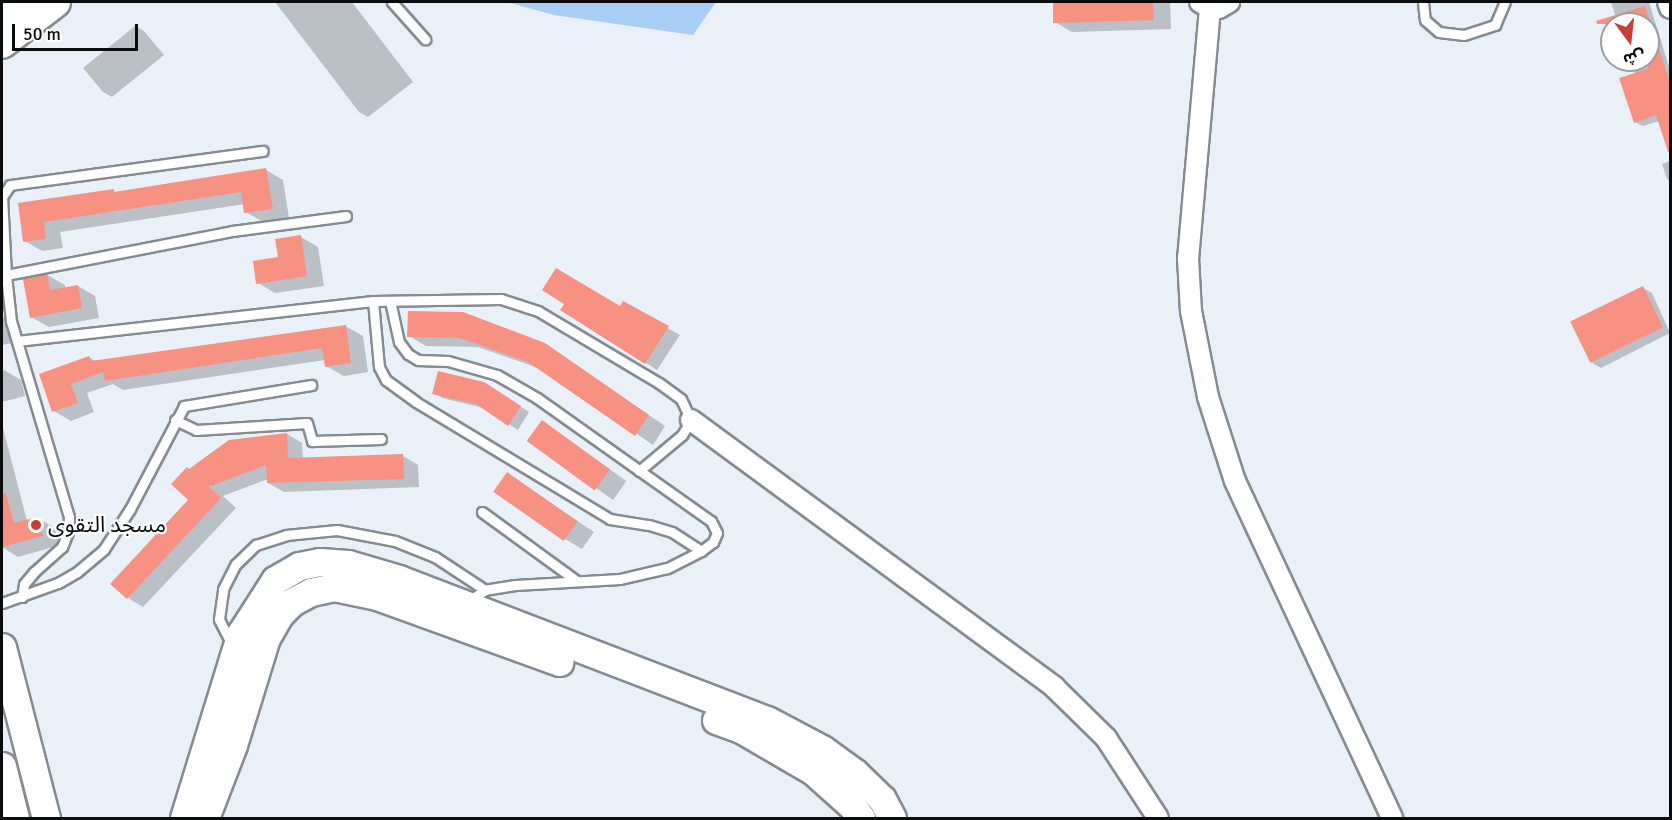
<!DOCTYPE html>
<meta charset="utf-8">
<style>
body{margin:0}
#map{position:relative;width:1672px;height:820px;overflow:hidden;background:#e9f0f8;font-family:Signika,"Noto Sans Arabic",sans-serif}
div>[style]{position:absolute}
.green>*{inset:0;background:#a8cef5}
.shadow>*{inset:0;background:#0003;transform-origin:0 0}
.building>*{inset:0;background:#f79282;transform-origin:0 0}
.roads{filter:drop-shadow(2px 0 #848b91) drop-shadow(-2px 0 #848b91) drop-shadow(0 2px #848b91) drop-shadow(0 -2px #848b91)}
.lane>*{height:9px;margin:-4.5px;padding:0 4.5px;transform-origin:4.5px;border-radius:4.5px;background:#fff}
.street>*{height:20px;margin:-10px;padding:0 10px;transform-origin:10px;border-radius:10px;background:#fff}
.secondary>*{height:27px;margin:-13.5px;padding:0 13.5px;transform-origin:13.5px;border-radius:13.5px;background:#fff}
.primary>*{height:30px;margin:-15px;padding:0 15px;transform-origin:15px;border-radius:15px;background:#fff}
.dots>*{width:16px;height:16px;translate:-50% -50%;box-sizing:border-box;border:3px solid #fff;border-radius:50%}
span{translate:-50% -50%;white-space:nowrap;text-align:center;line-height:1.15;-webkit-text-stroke:4.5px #fff;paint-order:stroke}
.poi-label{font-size:22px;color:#0a0c0e}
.left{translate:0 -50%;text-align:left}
.frame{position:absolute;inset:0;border:3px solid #0a0c0e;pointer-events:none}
.north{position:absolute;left:1600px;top:12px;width:60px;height:60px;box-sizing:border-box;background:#fff;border:2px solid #9d9e9f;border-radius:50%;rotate:165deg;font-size:16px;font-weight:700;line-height:24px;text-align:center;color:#0a0c0e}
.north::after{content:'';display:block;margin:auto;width:21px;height:27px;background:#cb3d34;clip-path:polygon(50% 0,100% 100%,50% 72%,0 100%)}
.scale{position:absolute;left:12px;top:24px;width:126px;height:27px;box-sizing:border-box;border:3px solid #0a0c0e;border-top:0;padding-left:8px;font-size:18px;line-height:21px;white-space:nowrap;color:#0a0c0e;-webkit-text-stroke:4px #fff;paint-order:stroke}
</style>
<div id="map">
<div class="green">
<i style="clip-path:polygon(506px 2px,716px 2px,693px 35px,554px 15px)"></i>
</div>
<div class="shadow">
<i style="clip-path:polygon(275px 2px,352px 2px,413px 82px,368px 117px,359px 112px)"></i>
<i style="clip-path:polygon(1054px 2px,1170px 2px,1171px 29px,1072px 32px,1055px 22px)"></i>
<i style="clip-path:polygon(1611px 2px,1649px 2px,1670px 70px,1670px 156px,1659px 121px,1643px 126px,1635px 122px,1635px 74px,1630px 60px,1648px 60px,1648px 24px,1618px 24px)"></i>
<i style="clip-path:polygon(135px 26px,144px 31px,164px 55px,112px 97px,103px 92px,83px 68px)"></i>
<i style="clip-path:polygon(1670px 161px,1670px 181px,1667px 179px,1662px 164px)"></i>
<i style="clip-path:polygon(266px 170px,283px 180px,289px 218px,263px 222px,246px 212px,245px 204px,60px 232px,63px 248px,42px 251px,25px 241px,19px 204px,114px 191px,117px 193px)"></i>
<i style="clip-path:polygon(301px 237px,318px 247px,324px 286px,275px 293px,258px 283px)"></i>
<i style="clip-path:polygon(47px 275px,65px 285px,65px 289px,78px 286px,95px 296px,99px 318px,49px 327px,31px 317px)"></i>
<i style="clip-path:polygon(1643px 288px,1652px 293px,1670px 333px,1601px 368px,1592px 363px)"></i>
<i style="clip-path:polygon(623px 303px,680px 335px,657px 370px,646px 363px,620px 308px)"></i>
<i style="clip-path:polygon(409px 313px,544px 344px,665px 426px,653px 445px,541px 369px,478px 347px,426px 346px,409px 336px)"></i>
<i style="clip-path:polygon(2px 316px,9px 321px,13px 343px,2px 345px)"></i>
<i style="clip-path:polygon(345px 326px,363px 336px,368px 372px,344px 376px,326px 366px,325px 360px,123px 390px,113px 384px,87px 393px,94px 412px,71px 421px,54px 411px,41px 375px,89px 357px,97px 362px)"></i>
<i style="clip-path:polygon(4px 370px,21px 380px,25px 396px,2px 402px,2px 371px)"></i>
<i style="clip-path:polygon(493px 389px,529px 412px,518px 430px,484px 408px,442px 398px,434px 393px)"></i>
<i style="left:542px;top:422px;width:103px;height:23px;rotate:35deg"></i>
<i style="clip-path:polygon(2px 424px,27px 521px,38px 518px,55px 528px,60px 545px,18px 557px,2px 547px)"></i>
<i style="clip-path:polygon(287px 434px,302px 443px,303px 459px,403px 456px,418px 465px,419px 487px,284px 492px,268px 483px,268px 479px,223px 496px,236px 508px,143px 607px,128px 598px,190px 500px,190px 470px)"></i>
<i style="clip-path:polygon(507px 474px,594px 532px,582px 549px,565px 539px)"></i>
</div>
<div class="building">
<i style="clip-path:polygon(1053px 2px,1153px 2px,1154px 20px,1053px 23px)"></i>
<i style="clip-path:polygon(1645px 6px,1651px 24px,1597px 24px,1596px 21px)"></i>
<i style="clip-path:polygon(1651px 24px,1671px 86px,1671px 152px,1668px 152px,1656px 115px,1634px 123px,1619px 78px,1648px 69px,1648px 25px)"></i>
<i style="clip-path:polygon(266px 168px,273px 209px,244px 213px,241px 192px,44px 222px,46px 239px,23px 242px,18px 203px,114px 189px,114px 192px)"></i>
<i style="clip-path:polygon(301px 235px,307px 276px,256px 284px,253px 261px,278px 257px,275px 239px)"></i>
<i style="clip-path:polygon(556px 268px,620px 306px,623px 301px,669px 326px,645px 364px,560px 310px,564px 304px,542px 290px)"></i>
<i style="clip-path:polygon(47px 274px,50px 290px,78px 285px,82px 308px,30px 318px,23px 279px)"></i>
<i style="left:1643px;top:286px;width:46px;height:81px;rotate:64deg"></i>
<i style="clip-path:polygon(408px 311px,463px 312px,545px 343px,649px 415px,635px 436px,528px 362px,460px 338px,407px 337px)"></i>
<i style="clip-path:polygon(346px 325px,351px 363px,325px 367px,322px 348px,105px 381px,103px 372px,71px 384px,78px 403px,52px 412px,39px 374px,89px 356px,91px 361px)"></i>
<i style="clip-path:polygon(438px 371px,484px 382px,521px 406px,508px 426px,476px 404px,432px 394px)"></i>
<i style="left:542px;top:420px;width:84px;height:26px;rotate:36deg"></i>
<i style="clip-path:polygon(287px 433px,288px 458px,403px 454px,404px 479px,267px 483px,266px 465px,209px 487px,221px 498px,127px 599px,110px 584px,188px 500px,171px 484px,187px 467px,189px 469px,229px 440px)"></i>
<i style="left:507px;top:472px;width:86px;height:24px;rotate:35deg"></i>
<i style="clip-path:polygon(2px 493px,6px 493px,14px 523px,38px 517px,43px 536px,2px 547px)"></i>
</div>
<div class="roads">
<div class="lane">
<i style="left:392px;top:2px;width:50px;rotate:48.3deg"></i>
<i style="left:1423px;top:2px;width:18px;rotate:84deg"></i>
<i style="left:1425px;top:20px;width:18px;rotate:41deg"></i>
<i style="left:1439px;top:32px;width:25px;rotate:7deg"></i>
<i style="left:1464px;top:35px;width:33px;rotate:-18deg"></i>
<i style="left:1495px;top:25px;width:25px;rotate:-67deg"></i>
<i style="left:6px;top:275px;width:78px;rotate:-92.9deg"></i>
<i style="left:2px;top:197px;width:14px;rotate:-56deg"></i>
<i style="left:10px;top:185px;width:255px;rotate:-7.7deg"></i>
<i style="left:373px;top:301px;width:66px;rotate:84.8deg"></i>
<i style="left:379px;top:367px;width:15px;rotate:62deg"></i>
<i style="left:386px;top:380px;width:37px;rotate:36deg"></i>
<i style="left:416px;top:402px;width:227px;rotate:31.1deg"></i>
<i style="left:610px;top:519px;width:39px;rotate:9deg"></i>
<i style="left:649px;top:525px;width:24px;rotate:17deg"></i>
<i style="left:672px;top:532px;width:35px;rotate:33deg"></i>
<i style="left:390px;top:301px;width:42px;rotate:77.6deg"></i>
<i style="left:399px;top:342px;width:15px;rotate:53deg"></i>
<i style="left:408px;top:354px;width:12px;rotate:31deg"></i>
<i style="left:418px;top:360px;width:30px;rotate:2deg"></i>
<i style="left:448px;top:361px;width:51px;rotate:15.9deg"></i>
<i style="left:497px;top:375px;width:46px;rotate:29.9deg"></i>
<i style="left:537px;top:398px;width:213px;rotate:35.3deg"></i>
<i style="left:711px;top:521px;width:13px;rotate:63deg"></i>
<i style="left:717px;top:533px;width:10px;rotate:114deg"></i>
<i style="left:713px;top:542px;width:15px;rotate:143deg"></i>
<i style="left:701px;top:551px;width:38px;rotate:153deg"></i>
<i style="left:667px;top:568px;width:48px;rotate:166.8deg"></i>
<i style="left:620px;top:579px;width:105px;rotate:176.7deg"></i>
<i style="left:515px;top:585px;width:30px;rotate:171deg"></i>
<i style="left:485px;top:590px;width:18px;rotate:146deg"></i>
<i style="left:17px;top:341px;width:358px;rotate:-6.4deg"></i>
<i style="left:373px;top:301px;width:128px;rotate:-0.9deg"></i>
<i style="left:501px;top:299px;width:39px;rotate:18deg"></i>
<i style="left:538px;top:311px;width:141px;rotate:30.8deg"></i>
<i style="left:659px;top:383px;width:27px;rotate:36deg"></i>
<i style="left:681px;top:399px;width:23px;rotate:65deg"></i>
<i style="left:691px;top:420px;width:17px;rotate:121deg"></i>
<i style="left:682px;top:435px;width:56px;rotate:140.1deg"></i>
<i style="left:175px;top:420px;width:23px;rotate:25deg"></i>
<i style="left:196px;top:430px;width:111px;rotate:-3.6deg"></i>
<i style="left:307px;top:423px;width:19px;rotate:74deg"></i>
<i style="left:312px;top:441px;width:69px;rotate:-1.7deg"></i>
<i style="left:482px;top:512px;width:117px;rotate:36deg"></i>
<i style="left:22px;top:597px;width:13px;rotate:-81deg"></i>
<i style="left:24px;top:584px;width:16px;rotate:-50deg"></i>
<i style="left:34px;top:572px;width:38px;rotate:-42deg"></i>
<i style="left:62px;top:547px;width:16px;rotate:-68deg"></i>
<i style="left:68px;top:532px;width:15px;rotate:-86deg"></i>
<i style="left:69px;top:517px;width:204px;rotate:-106.5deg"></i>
<i style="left:11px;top:321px;width:46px;rotate:-96.2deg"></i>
<i style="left:6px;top:275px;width:230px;rotate:-11deg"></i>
<i style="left:232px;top:231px;width:115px;rotate:-7.5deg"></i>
<i style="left:2px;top:603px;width:59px;rotate:-19.7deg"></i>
<i style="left:58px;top:583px;width:22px;rotate:-30deg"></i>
<i style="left:77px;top:572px;width:35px;rotate:-40deg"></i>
<i style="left:104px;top:549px;width:48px;rotate:-57deg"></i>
<i style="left:130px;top:509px;width:116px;rotate:-62.3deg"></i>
<i style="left:184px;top:406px;width:129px;rotate:-9.4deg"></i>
<i style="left:232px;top:645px;width:29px;rotate:-117deg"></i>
<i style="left:219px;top:619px;width:30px;rotate:-82deg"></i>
<i style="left:223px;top:589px;width:28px;rotate:-63deg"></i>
<i style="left:236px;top:564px;width:28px;rotate:-44deg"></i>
<i style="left:256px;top:545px;width:32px;rotate:-18deg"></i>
<i style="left:286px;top:535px;width:51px;rotate:-5.6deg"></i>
<i style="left:337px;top:530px;width:59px;rotate:10.7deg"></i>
<i style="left:395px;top:541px;width:43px;rotate:21.8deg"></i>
<i style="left:435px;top:557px;width:60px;rotate:33.4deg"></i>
</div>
<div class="street">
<i style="left:1200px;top:2px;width:12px;rotate:31deg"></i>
<i style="left:1210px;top:8px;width:9px"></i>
<i style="left:1219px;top:8px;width:12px;rotate:-31deg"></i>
<i style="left:1668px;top:2px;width:6px;rotate:72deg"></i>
<i style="left:1210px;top:8px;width:251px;rotate:95deg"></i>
<i style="left:1188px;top:258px;width:53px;rotate:86.8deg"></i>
<i style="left:1191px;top:311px;width:88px;rotate:78.8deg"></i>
<i style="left:1208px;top:397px;width:88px;rotate:72.2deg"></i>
<i style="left:1235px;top:481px;width:372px;rotate:65deg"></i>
<i style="left:691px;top:420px;width:451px;rotate:36.3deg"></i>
<i style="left:1054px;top:687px;width:73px;rotate:44.4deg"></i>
<i style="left:1106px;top:738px;width:95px;rotate:57deg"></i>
</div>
<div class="secondary">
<i style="left:2px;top:647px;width:177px;rotate:75.6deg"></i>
<i style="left:716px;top:720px;width:27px;rotate:20deg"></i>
<i style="left:741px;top:729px;width:83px;rotate:30.3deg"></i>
<i style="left:813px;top:771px;width:52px;rotate:41.9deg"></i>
<i style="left:852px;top:806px;width:15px;rotate:53deg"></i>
<i style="left:2px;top:766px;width:54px;rotate:76deg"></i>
<i style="left:184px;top:818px;width:194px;rotate:-72.9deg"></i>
<i style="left:241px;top:633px;width:63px;rotate:-57.3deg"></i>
<i style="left:275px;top:580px;width:28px;rotate:-30deg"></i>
<i style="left:299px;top:566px;width:21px;rotate:-11deg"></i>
<i style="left:320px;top:562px;width:28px;rotate:4deg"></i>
<i style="left:348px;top:564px;width:53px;rotate:16.4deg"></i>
<i style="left:399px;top:579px;width:394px;rotate:21deg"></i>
<i style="left:767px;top:720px;width:62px;rotate:27.8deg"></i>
<i style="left:822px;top:749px;width:39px;rotate:36deg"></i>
<i style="left:854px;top:772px;width:39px;rotate:44deg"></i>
<i style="left:882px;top:799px;width:21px;rotate:62deg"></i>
<i style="left:205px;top:818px;width:78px;rotate:-69deg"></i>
<i style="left:233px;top:745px;width:112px;rotate:-72.9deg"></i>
<i style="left:266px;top:638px;width:28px;rotate:-60deg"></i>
<i style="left:280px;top:614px;width:17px;rotate:-45deg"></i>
<i style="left:292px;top:602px;width:21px;rotate:-28deg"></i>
<i style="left:311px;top:592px;width:24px;rotate:-12deg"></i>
<i style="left:334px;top:587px;width:44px;rotate:11.8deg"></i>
<i style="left:377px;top:596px;width:194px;rotate:19.9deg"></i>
</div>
<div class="primary">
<i style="left:2px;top:15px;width:21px;rotate:-39deg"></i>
<i style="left:2px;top:43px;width:67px;rotate:-37.7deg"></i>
</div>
</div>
<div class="dots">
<i style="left:36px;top:525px;background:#cb3d34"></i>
</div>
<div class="poi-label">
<span class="left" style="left:48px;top:525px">مسجد التقوى</span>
</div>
<div class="frame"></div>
<div class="north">ش</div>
<div class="scale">50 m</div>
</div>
